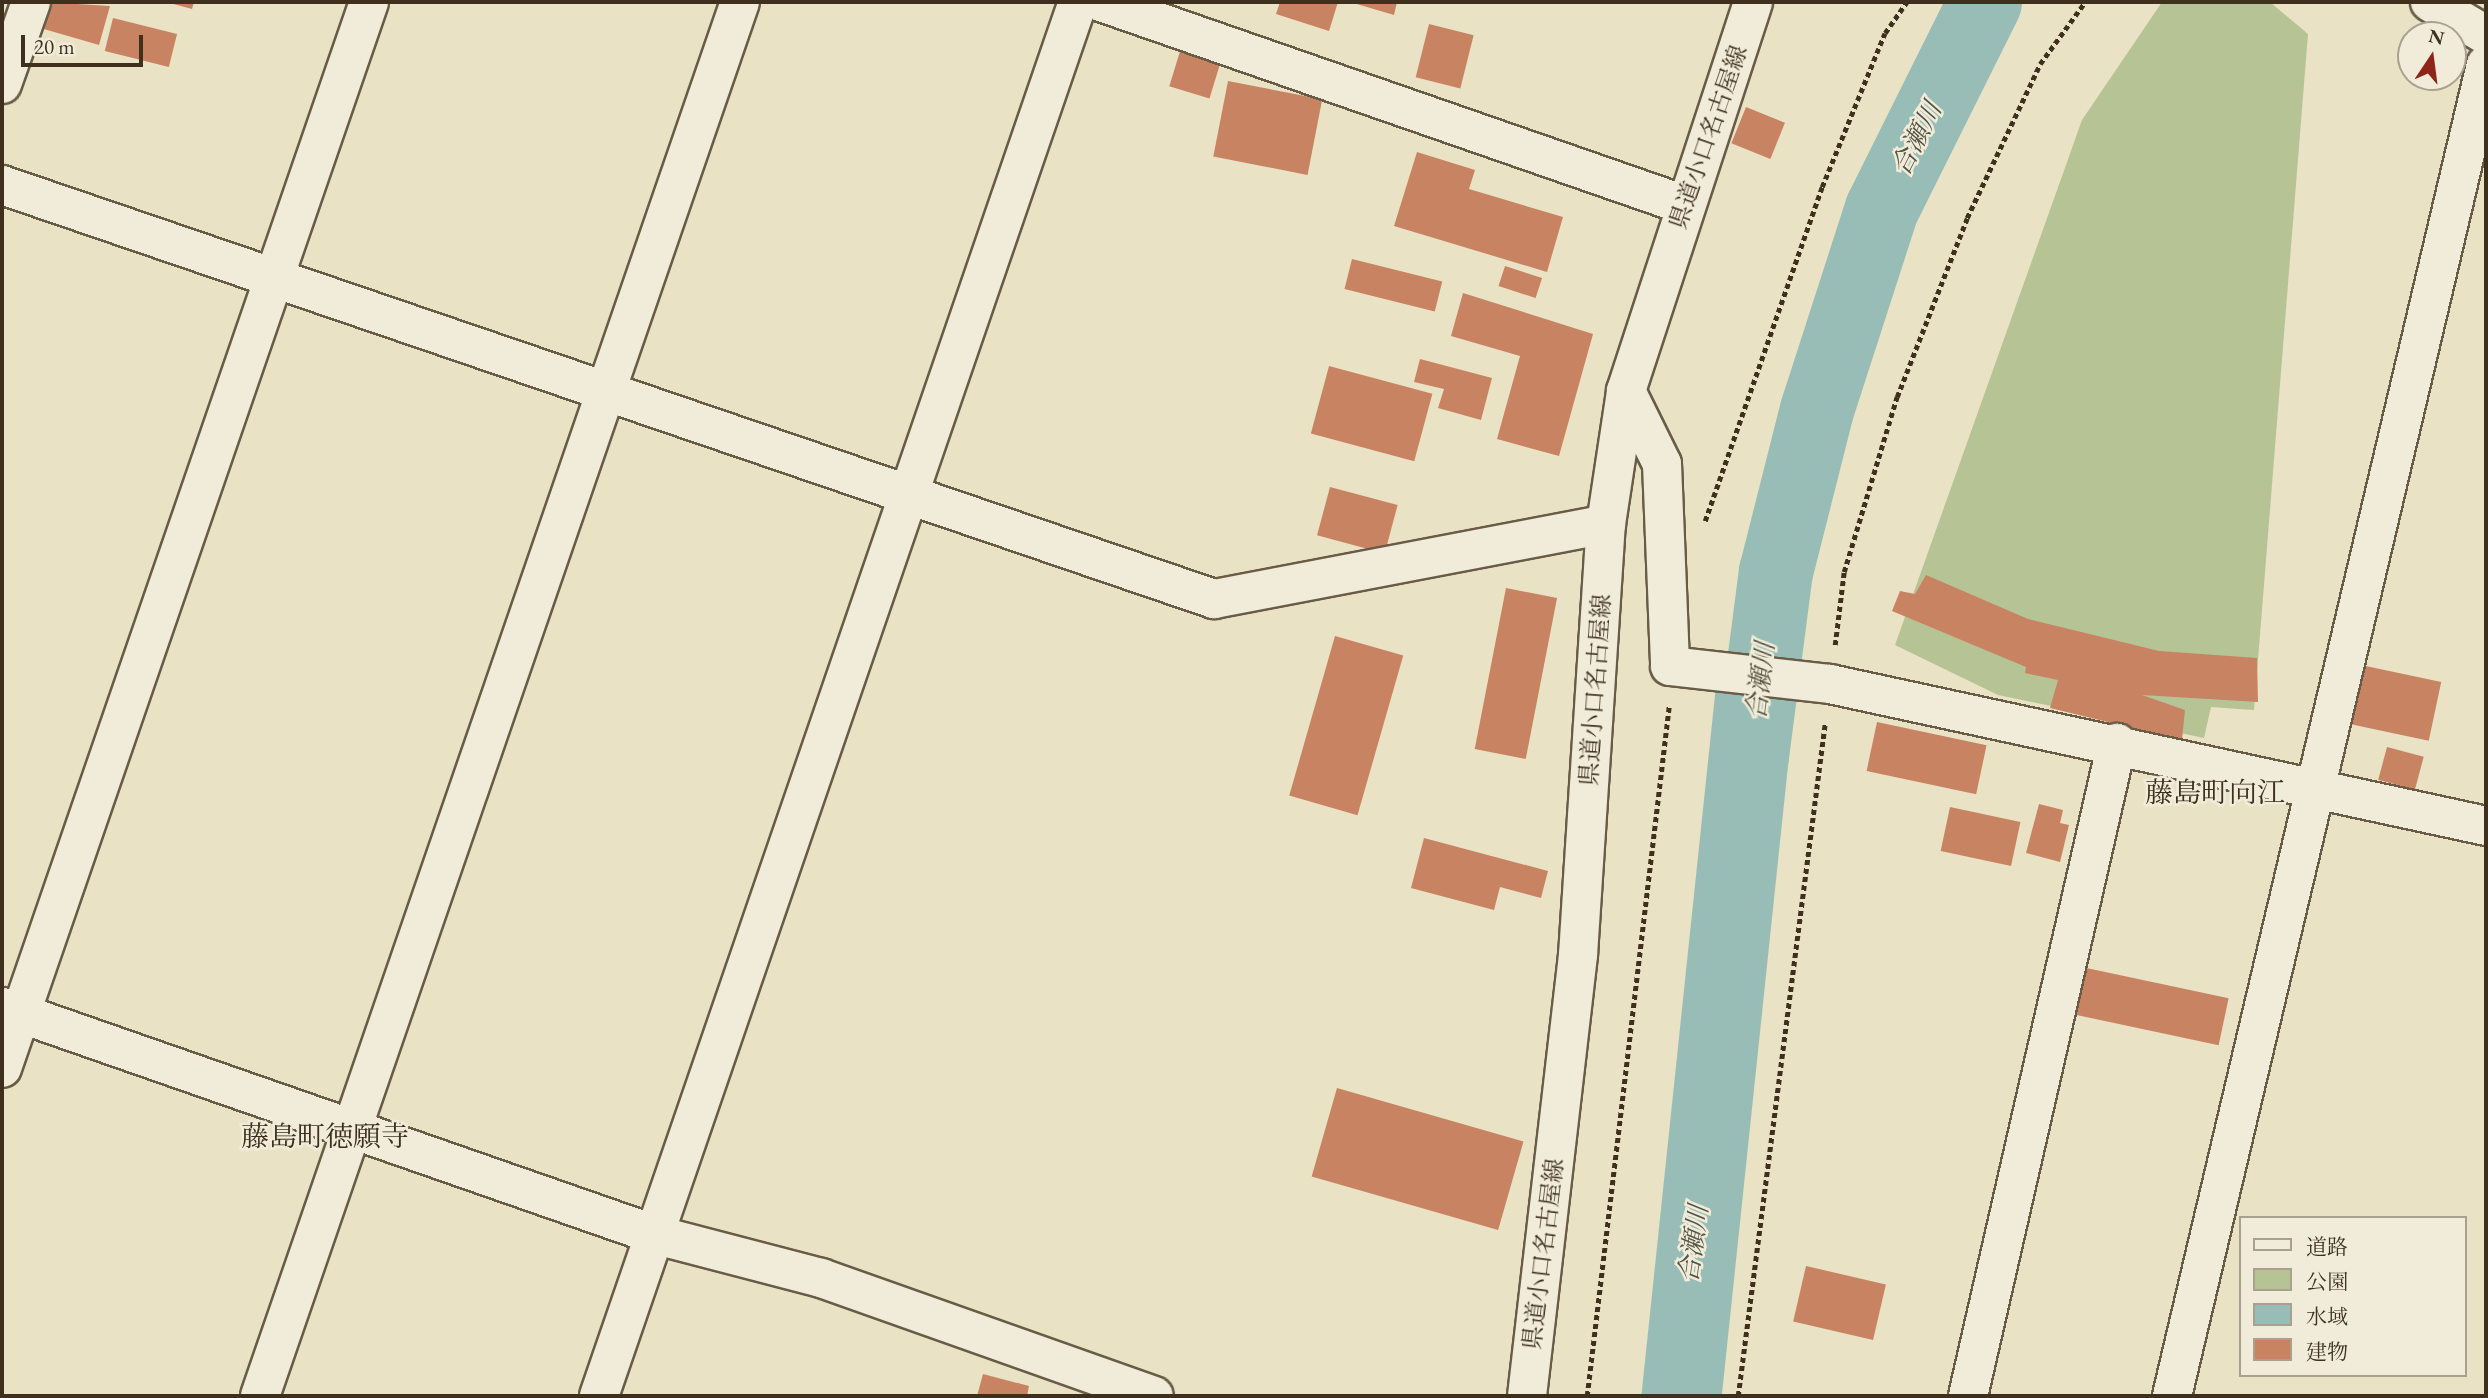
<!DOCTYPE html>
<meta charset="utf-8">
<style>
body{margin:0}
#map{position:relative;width:2488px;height:1398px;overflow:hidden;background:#eae2c4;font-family:"EB Garamond","Noto Serif JP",serif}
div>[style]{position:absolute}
.green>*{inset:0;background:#b6c395}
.water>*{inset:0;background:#98bdb7;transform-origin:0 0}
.river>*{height:74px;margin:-37px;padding:0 37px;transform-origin:37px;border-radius:37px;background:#98bdb7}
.building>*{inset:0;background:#c88363;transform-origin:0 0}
.path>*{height:4.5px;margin-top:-2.25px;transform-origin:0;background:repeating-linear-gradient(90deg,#3e301d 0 5px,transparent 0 8.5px)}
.roads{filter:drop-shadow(2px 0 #695c47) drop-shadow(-2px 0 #695c47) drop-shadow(0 2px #695c47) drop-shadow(0 -2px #695c47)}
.minor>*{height:38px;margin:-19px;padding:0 19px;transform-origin:19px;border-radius:19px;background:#f1ecd9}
.secondary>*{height:38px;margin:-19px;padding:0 19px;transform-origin:19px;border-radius:19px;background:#f1ecd9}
span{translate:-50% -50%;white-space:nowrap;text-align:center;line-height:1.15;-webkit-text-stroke:5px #f1ecd9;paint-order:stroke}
.street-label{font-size:24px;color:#3e301d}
.water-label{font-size:26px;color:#545344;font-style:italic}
.quarter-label{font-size:28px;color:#3e301d}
.frame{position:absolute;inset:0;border:4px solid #3e301d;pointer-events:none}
.legend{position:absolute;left:2239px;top:1216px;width:228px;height:161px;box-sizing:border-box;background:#f1ecd9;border:2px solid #a9a18e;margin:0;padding:9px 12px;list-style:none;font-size:21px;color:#3e301d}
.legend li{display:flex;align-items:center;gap:14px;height:35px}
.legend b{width:35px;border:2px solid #a9a18e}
.north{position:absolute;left:2397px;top:21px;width:70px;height:70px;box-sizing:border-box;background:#f1ecd9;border:2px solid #a9a18e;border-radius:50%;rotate:13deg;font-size:19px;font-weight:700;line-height:28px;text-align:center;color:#3e301d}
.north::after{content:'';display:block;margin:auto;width:24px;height:32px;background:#8f2418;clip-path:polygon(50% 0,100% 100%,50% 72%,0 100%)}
.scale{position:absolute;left:21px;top:35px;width:122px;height:32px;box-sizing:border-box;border:4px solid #3e301d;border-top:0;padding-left:9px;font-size:21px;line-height:24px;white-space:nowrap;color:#3e301d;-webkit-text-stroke:5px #f1ecd9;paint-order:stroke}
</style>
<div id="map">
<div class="green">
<i style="clip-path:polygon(2162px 2px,2270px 2px,2308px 34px,2254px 710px,2211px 707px,2204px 738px,1998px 695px,1895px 645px,2082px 120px)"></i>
</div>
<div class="water">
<i style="left:1717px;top:676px;width:80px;height:725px;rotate:6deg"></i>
</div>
<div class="river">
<i style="left:1752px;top:756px;width:186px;rotate:-82.6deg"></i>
<i style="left:1776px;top:572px;width:167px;rotate:-75.8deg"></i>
<i style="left:1817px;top:410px;width:211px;rotate:-72.1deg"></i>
<i style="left:1882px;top:209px;width:231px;rotate:-63.5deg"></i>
</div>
<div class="building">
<i style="clip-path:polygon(44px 2px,110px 6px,99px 45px,37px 27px)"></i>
<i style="clip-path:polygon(166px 2px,194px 2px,192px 9px)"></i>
<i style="clip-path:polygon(1280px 2px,1338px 2px,1329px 31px,1276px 14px)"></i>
<i style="clip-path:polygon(1350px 2px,1397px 2px,1394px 15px)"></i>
<i style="left:113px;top:18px;width:66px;height:34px;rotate:14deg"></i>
<i style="left:1429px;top:24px;width:46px;height:55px;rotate:14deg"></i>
<i style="left:1181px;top:48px;width:42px;height:40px;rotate:17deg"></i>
<i style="left:1228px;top:81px;width:96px;height:77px;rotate:11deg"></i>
<i style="left:1746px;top:107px;width:42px;height:39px;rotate:22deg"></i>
<i style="clip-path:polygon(1417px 152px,1475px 170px,1469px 189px,1563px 217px,1547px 272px,1394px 226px)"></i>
<i style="left:1352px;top:259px;width:93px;height:31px;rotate:14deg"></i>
<i style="left:1505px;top:266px;width:39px;height:21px;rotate:18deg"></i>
<i style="clip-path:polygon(1463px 293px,1593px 334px,1559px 456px,1497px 439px,1520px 356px,1451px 336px)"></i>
<i style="clip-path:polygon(1420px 359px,1492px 378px,1481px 420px,1438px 408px,1444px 389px,1414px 382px)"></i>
<i style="left:1329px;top:366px;width:107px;height:70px;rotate:15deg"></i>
<i style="left:1330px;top:487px;width:70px;height:50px;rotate:15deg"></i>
<i style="clip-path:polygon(1926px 575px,2028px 619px,2159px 651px,2257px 658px,2258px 702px,2142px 695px,2185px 710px,2182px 740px,2050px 708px,2058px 680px,2025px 673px,2026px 667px,1892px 611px,1900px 591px,1915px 594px)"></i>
<i style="left:1506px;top:588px;width:52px;height:164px;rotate:11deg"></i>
<i style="left:1335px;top:636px;width:71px;height:166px;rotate:16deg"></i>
<i style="left:2361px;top:665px;width:82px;height:60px;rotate:12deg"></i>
<i style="left:1877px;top:722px;width:112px;height:50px;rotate:12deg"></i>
<i style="left:2387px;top:747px;width:38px;height:34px;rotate:15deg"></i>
<i style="clip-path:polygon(2039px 804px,2063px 810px,2060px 823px,2069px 825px,2060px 862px,2026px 853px)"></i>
<i style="left:1950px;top:807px;width:72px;height:45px;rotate:12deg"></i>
<i style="clip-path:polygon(1424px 838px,1548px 871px,1541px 898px,1500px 887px,1494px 910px,1411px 888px)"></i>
<i style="left:2077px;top:966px;width:155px;height:48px;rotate:12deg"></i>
<i style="left:1337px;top:1088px;width:194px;height:92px;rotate:16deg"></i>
<i style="left:1806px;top:1266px;width:82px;height:57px;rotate:13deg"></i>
<i style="clip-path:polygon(983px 1374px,1029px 1386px,1027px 1396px,977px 1396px)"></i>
</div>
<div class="path">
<i style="left:1705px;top:521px;width:354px;rotate:-70.7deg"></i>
<i style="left:1822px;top:187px;width:166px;rotate:-67.8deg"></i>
<i style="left:1885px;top:33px;width:38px;rotate:-55deg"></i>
<i style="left:1835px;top:645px;width:74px;rotate:-83deg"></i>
<i style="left:1844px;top:572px;width:183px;rotate:-73.2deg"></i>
<i style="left:1897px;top:397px;width:192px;rotate:-68.6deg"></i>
<i style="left:1967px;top:218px;width:170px;rotate:-64.6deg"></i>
<i style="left:2040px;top:64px;width:77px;rotate:-54deg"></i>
<i style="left:1587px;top:1396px;width:695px;rotate:-83.22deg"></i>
<i style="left:1738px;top:1396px;width:679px;rotate:-82.63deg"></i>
</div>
<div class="roads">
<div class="minor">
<i style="left:1101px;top:2px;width:618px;rotate:19.17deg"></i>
<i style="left:2430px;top:2px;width:65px;rotate:30.5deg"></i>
<i style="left:2px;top:84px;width:87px;rotate:-70.5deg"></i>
<i style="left:2px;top:185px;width:1281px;rotate:18.86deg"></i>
<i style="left:1214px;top:599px;width:399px;rotate:-10.8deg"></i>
<i style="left:1626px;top:391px;width:81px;rotate:63.7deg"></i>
<i style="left:1662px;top:464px;width:202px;rotate:87.7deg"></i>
<i style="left:1670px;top:666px;width:161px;rotate:6.4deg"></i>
<i style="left:1830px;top:684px;width:671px;rotate:12.21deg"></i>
<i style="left:2px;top:1007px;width:693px;rotate:19.22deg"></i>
<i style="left:656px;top:1235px;width:171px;rotate:14.6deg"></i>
<i style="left:821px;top:1278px;width:353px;rotate:19.5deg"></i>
<i style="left:2px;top:1068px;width:1127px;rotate:-71deg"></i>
<i style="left:260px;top:1396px;width:1474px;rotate:-71deg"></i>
<i style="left:599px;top:1396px;width:1474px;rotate:-71.04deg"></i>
<i style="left:1968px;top:1396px;width:670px;rotate:-77.15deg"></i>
<i style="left:2172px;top:1396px;width:1368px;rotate:-76.73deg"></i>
</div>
<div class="secondary">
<i style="left:1527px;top:1396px;width:444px;rotate:-83.4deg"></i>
<i style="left:1578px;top:955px;width:432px;rotate:-86.3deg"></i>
<i style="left:1606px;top:524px;width:134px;rotate:-81.4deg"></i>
<i style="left:1626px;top:391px;width:409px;rotate:-71.9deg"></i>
</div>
</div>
<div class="street-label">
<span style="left:1708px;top:137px;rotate:-71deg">県道小口名古屋線</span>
<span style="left:1595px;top:690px;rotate:-86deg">県道小口名古屋線</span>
<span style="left:1543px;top:1254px;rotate:-83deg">県道小口名古屋線</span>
</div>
<div class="water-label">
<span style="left:1917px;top:139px;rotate:-63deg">合瀬川</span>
<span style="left:1761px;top:681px;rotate:-83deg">合瀬川</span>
<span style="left:1694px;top:1244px;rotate:-82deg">合瀬川</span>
</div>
<div class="quarter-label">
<span style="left:2215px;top:792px">藤島町向江</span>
<span style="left:325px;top:1136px">藤島町徳願寺</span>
</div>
<div class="frame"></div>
<ul class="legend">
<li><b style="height:9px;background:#f1ecd9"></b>道路</li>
<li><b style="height:19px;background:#b6c395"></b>公園</li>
<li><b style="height:19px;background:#98bdb7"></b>水域</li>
<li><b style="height:19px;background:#c88363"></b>建物</li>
</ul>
<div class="north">N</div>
<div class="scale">20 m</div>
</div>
